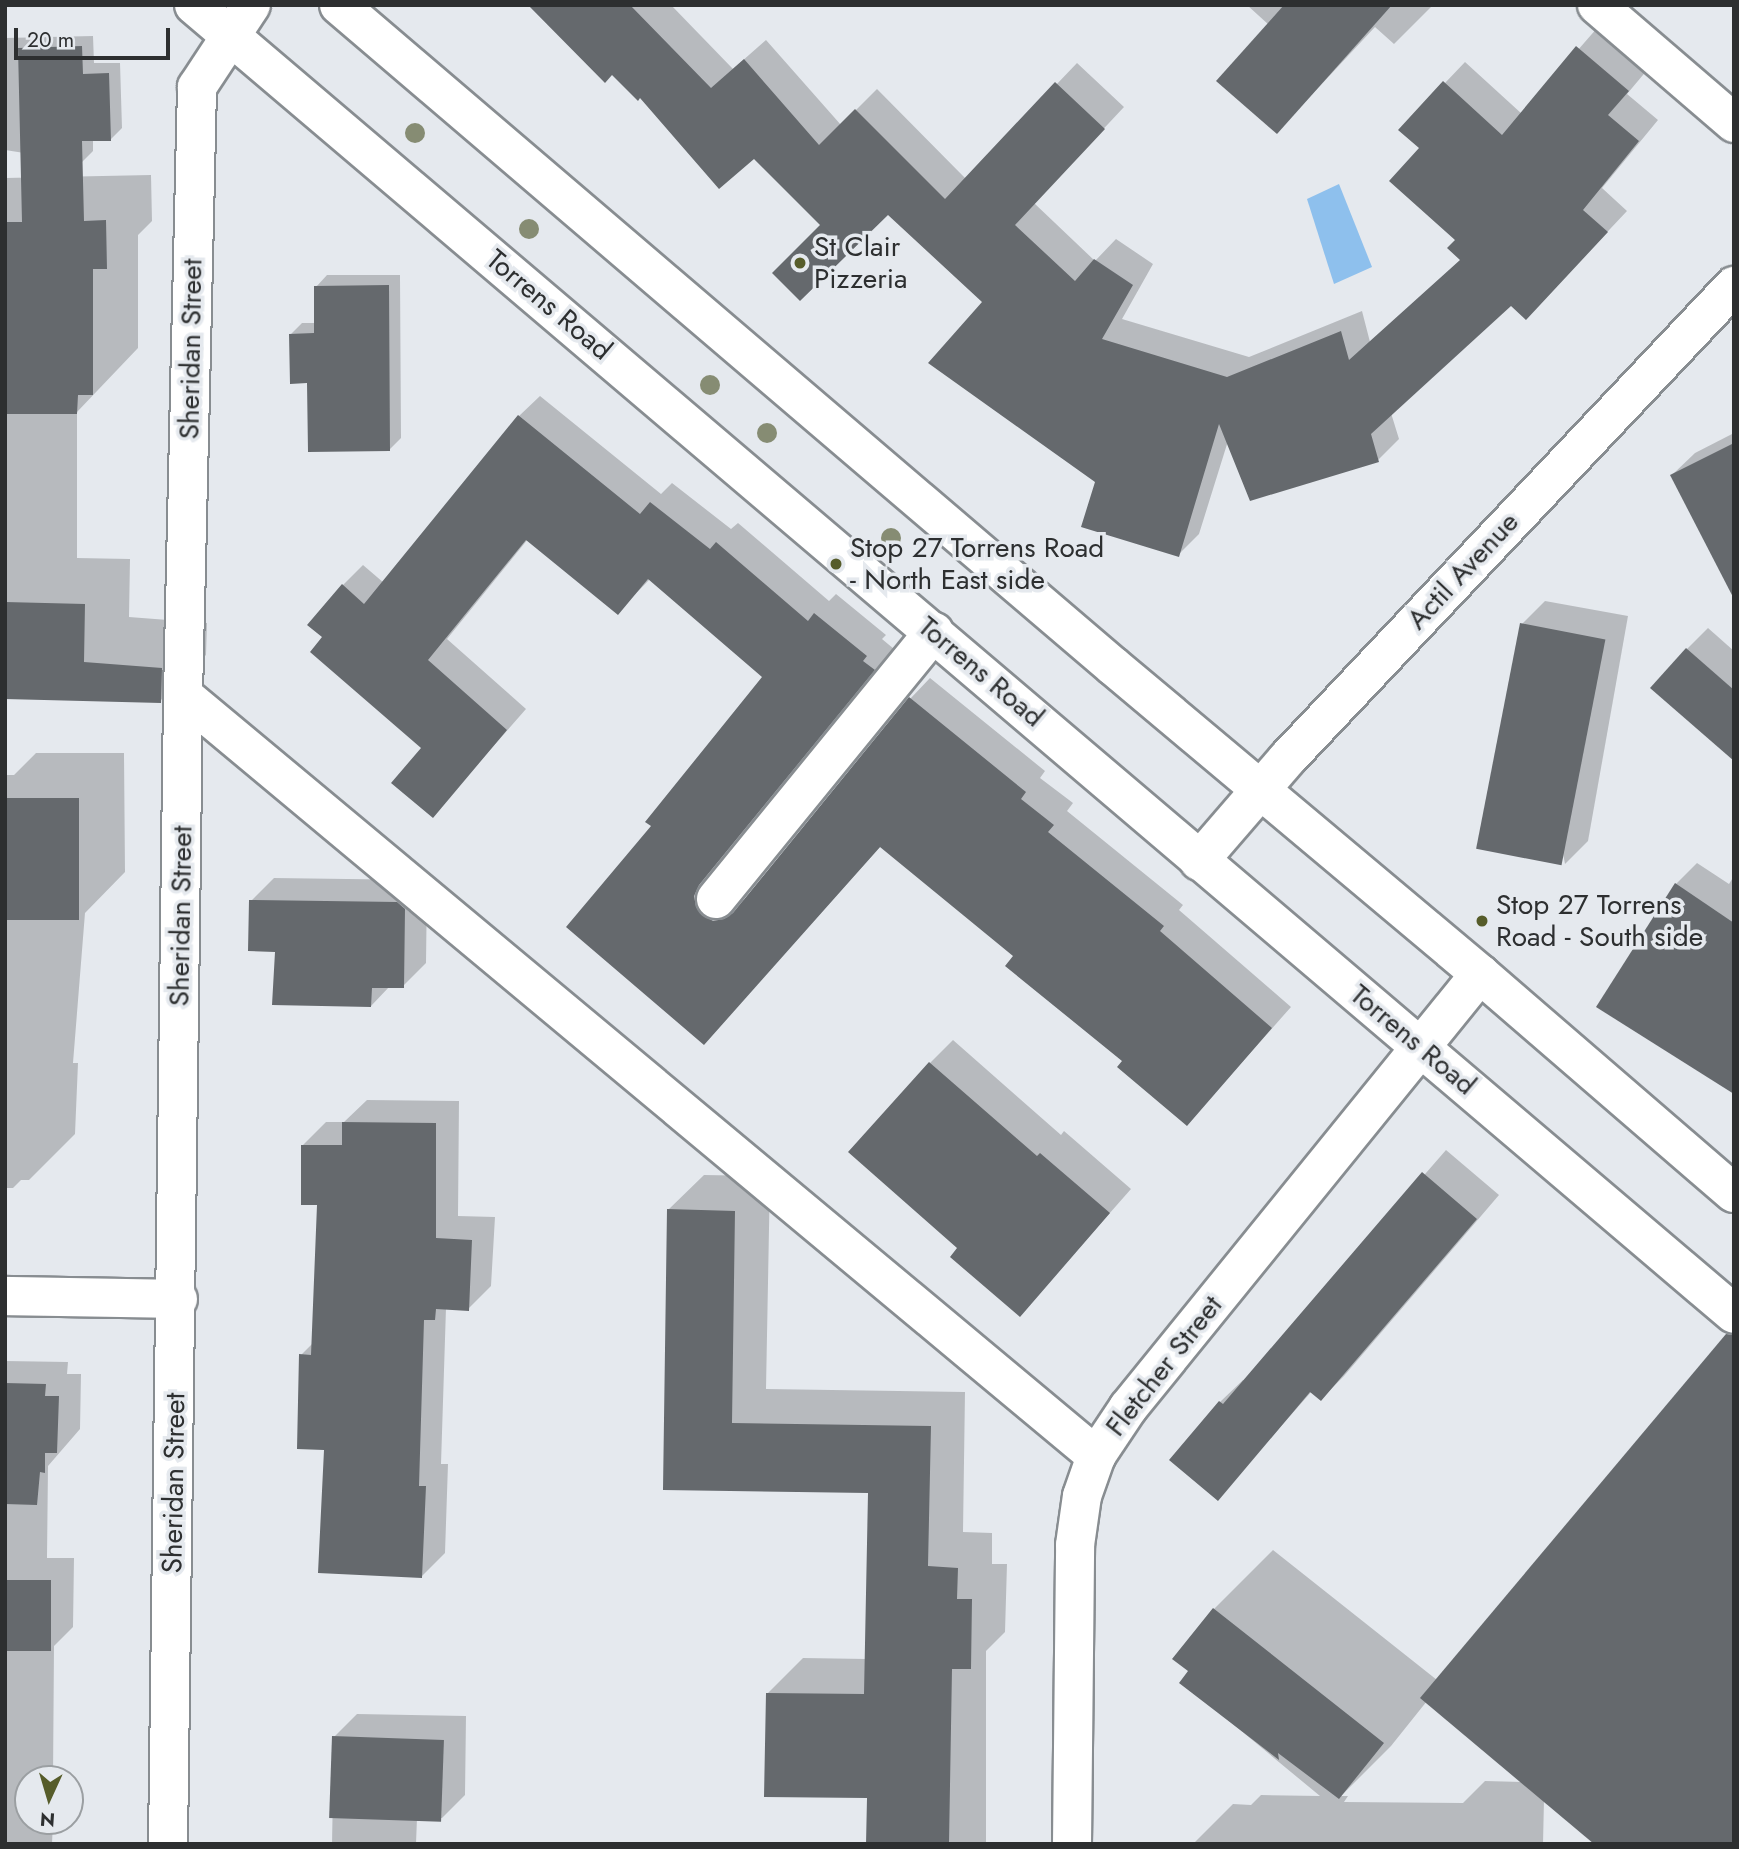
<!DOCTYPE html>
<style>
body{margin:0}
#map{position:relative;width:1739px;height:1849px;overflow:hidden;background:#e5e9ee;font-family:Jost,sans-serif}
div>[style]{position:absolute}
.water>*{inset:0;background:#8ec0ed}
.shadow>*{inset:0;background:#0003}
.building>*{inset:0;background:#65696d;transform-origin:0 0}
.roads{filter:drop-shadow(2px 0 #888d91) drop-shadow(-2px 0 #888d91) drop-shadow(0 2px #888d91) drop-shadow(0 -2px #888d91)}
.minor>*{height:38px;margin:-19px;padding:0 19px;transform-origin:19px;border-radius:19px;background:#fff}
.major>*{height:38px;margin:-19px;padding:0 19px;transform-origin:19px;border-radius:19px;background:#fff}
.trees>*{width:20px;height:20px;margin:-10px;border-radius:50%;background:#868c73}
.dots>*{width:19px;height:19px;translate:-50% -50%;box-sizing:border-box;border:4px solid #e5e9ee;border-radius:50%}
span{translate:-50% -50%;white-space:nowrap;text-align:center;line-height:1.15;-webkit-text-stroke:7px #e5e9ee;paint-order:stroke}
.poi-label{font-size:28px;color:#2d2f30}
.left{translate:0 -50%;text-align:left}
.street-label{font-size:28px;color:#2d2f30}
.frame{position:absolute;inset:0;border:7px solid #2d2f30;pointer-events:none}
.north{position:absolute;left:14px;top:1765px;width:70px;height:70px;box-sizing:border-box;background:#e5e9ee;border:2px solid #9b9fa2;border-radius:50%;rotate:184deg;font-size:19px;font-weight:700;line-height:28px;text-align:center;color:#2d2f30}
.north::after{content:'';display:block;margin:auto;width:24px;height:32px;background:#565c2a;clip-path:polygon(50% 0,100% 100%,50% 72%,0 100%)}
.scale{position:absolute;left:14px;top:28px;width:156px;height:32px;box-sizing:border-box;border:4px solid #2d2f30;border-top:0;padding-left:9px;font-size:21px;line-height:24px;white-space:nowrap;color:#2d2f30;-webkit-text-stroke:5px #e5e9ee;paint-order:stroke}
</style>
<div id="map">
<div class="water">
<i style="clip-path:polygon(1339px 184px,1372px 267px,1334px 284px,1307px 199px)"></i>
</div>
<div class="shadow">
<i style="clip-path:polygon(531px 5px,671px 5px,733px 69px,766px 40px,841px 125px,877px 89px,966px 179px,1077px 63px,1124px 107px,1034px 203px,1095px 261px,1116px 239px,1153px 264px,1122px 319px,1249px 357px,1362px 311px,1370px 342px,1462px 259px,1421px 148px,1445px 83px,1465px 62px,1522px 114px,1598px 27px,1648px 69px,1627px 94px,1658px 120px,1602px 188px,1627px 211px,1546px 297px,1511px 304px,1391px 413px,1399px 439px,1378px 460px,1228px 441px,1199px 534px,1178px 555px,1097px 481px,984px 302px,888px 212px,823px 225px,754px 157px,640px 96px)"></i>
<i style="clip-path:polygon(1247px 5px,1433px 5px,1394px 44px,1375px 27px,1277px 132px,1269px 25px)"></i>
<i style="clip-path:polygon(93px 36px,94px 63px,120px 63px,122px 128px,111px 139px,93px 139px,93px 151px,82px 162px,5px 150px,5px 38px)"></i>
<i style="clip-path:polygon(151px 175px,152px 221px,138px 235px,138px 348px,77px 412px,77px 558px,130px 559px,129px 617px,207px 623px,206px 655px,160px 701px,5px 697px,5px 178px)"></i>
<i style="clip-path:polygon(327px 275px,400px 275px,401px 438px,390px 449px,309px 382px,291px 334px,302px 323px,316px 323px,316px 287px)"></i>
<i style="clip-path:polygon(540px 396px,661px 494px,672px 483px,731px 529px,738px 523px,829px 601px,836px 594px,886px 635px,882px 639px,894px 649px,719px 863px,714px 873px,733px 901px,745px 900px,910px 699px,930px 678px,1045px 771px,1040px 778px,1073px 803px,1067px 811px,1183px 905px,1179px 910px,1291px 1007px,1187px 1124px,1016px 956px,881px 846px,704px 1043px,653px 826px,764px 677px,650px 579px,618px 612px,528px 539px,447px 639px,526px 709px,433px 815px,423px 748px,325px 637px,343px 585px,363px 565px,384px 583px,519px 416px)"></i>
<i style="clip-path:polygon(1734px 433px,1734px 595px,1672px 475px,1695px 453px)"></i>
<i style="clip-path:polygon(1545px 601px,1628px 616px,1588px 841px,1565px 864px,1522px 624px)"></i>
<i style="clip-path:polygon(1708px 628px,1734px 651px,1734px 759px,1687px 649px)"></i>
<i style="clip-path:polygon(36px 753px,124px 753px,125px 872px,85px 913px,73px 1063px,78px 1063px,75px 1134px,29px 1180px,21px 1180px,13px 1188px,5px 1188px,5px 775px,14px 775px)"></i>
<i style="clip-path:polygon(1697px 863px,1729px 884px,1734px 876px,1734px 1092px,1599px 1007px,1676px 884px)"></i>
<i style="clip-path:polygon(274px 878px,421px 880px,427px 885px,426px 963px,403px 986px,390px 986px,371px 1006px,251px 901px)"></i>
<i style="clip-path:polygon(953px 1040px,1061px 1135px,1064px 1131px,1131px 1189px,1020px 1315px,930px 1063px)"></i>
<i style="clip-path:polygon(367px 1100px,459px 1101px,458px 1216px,495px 1217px,491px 1286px,468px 1309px,446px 1308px,441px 1464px,448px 1464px,445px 1553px,422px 1576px,326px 1448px,301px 1355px,313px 1343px,319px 1204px,303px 1145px,326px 1122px,344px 1122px)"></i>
<i style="clip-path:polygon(1446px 1150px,1499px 1195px,1344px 1376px,1321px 1399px,1312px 1391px,1218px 1498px,1220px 1402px,1243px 1380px,1245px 1381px)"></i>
<i style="clip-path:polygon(704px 1175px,770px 1176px,766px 1389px,965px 1392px,963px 1532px,992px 1533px,992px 1564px,1007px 1564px,1005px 1632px,986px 1651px,986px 1844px,867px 1844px,868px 1796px,767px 1694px,803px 1658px,867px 1659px,870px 1491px,664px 1488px,668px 1210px)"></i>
<i style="clip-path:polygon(evenodd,1734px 1331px,1734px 1844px,1544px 1800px,1543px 1844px,1193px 1844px,1233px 1804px,1251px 1805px,1261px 1795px,1320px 1796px,1182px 1682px,1190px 1671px,1214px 1609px,1273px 1550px,1437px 1680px,1734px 1331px,1427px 1701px,1522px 1782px,1485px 1781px,1463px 1803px,1344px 1802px,1348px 1796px,1341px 1796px,1391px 1746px,1427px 1701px)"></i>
<i style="clip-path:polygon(5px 1361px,68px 1362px,67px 1374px,81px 1374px,80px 1429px,48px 1466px,47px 1558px,74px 1558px,73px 1627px,54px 1646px,53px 1779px,28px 1779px,28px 1821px,53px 1821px,52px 1844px,5px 1844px)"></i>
<i style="clip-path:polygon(357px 1714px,466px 1716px,465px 1795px,442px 1818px,417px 1818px,416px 1844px,332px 1844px,334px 1737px)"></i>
</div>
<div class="building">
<i style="clip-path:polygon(528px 5px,630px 5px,711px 88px,744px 59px,819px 145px,855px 109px,945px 199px,1055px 82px,1105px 129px,1015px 225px,1075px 281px,1094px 259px,1133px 285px,1102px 339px,1227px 377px,1341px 331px,1349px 360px,1460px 260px,1447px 248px,1455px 240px,1389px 181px,1419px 148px,1398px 130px,1443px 81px,1502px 135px,1576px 46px,1629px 91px,1608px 115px,1639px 141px,1583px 210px,1608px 232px,1526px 320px,1511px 306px,1371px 434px,1379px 462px,1250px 501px,1219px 424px,1179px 557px,1081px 527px,1095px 482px,928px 363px,982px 302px,888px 215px,800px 301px,772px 273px,820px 225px,754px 159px,719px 189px,640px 98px,638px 101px,612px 75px,605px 83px)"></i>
<i style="clip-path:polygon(1284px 5px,1392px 5px,1277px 134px,1216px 81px)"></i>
<i style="clip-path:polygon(82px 46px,83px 74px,109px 73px,111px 141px,82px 141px,84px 221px,106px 220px,107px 269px,93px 269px,93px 395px,78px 395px,77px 414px,5px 414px,5px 222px,22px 222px,18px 48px)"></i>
<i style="clip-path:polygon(389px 285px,390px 451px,308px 452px,307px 383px,290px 384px,289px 334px,314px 333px,314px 286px)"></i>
<i style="clip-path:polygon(518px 415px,640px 514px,650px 502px,710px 549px,716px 542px,808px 621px,814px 613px,867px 656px,863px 661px,875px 670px,699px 885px,694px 896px,696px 907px,702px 915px,713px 921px,724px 919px,733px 913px,909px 697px,1026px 792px,1021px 799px,1054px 825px,1048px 832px,1164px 926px,1160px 931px,1272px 1028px,1187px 1126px,1117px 1067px,1122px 1061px,1005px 966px,1013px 956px,880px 847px,704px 1045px,566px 927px,651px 826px,645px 822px,762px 677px,648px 579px,618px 615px,526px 540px,428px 660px,507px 730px,433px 818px,391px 783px,421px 748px,310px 652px,322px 637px,307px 625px,342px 584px,364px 604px)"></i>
<i style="clip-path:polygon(1734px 443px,1734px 599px,1670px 475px)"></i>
<i style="clip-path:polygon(5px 602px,85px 604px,84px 662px,162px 668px,161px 703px,5px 699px)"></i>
<i style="left:1520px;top:623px;width:87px;height:230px;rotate:11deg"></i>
<i style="clip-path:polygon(1686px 648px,1734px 690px,1734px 761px,1650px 688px)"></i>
<i style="left:79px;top:798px;width:122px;height:74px;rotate:90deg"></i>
<i style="clip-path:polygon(1675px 883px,1734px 923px,1734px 1094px,1596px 1007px)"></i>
<i style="clip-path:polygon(249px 900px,397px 902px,405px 909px,404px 988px,372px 988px,371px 1007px,272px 1005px,275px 952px,248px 951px)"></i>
<i style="clip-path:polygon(929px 1062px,1037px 1156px,1040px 1153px,1110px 1213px,1020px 1317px,950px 1257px,957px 1248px,848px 1152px)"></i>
<i style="clip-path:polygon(342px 1122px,436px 1123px,436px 1238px,472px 1240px,469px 1311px,436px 1309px,435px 1320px,424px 1320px,419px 1486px,426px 1486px,422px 1578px,318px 1573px,324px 1450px,297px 1449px,299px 1354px,311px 1355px,317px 1205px,301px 1205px,301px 1145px,342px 1145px)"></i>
<i style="clip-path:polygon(1422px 1172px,1477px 1219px,1321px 1401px,1310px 1392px,1218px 1501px,1169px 1460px,1219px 1401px,1223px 1404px)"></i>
<i style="clip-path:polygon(667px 1209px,735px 1211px,732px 1423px,931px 1426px,928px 1566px,958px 1568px,957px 1599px,972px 1599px,971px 1669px,952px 1669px,949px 1844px,866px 1844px,867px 1798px,764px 1797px,766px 1693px,864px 1694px,868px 1493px,663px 1490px)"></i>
<i style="clip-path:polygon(1726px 1334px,1734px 1335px,1734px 1844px,1594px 1844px,1420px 1698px)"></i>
<i style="clip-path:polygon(5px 1383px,46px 1384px,45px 1396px,59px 1396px,57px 1453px,45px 1453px,45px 1473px,40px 1472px,37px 1505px,5px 1504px)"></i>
<i style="left:5px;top:1580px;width:46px;height:71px"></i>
<i style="clip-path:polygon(1213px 1608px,1384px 1743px,1339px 1799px,1278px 1753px,1279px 1760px,1179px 1683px,1188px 1671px,1172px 1659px)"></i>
<i style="left:332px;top:1736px;width:112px;height:82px;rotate:2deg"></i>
</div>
<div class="roads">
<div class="minor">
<i style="left:1597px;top:5px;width:181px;rotate:40.7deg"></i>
<i style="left:183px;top:695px;width:1189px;rotate:39.81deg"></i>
<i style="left:1199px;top:861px;width:135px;rotate:-49.2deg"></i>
<i style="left:1287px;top:759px;width:651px;rotate:-46.62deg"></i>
<i style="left:716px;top:899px;width:345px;rotate:-50.8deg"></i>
<i style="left:5px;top:1296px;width:173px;rotate:1deg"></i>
<i style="left:168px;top:1844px;width:1149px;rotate:-89.25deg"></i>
<i style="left:183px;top:695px;width:608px;rotate:-88.68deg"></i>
<i style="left:197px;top:87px;width:98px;rotate:-56.6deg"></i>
<i style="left:1072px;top:1844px;width:299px;rotate:-89.4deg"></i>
<i style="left:1075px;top:1545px;width:49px;rotate:-81.9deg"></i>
<i style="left:1082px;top:1496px;width:42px;rotate:-70.7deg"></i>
<i style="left:1096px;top:1456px;width:58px;rotate:-56.3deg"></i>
<i style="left:1128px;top:1408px;width:559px;rotate:-50.96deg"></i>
</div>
<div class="major">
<i style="left:194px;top:5px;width:2021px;rotate:40.36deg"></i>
<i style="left:339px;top:5px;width:1018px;rotate:40.5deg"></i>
<i style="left:1113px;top:666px;width:479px;rotate:40deg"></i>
<i style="left:1480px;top:974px;width:335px;rotate:40.8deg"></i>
</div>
</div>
<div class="trees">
<i style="left:415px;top:133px"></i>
<i style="left:529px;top:229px"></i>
<i style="left:710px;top:385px"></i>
<i style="left:767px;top:433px"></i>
<i style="left:891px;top:538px"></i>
</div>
<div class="dots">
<i style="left:800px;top:263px;background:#565c2a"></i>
<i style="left:836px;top:564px;background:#565c2a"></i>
<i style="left:1482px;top:921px;background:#565c2a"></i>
</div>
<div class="poi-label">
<span class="left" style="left:814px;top:263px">St Clair<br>Pizzeria</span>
<span class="left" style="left:850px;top:564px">Stop 27 Torrens Road<br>- North East side</span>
<span class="left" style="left:1496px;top:921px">Stop 27 Torrens<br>Road - South side</span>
</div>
<div class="street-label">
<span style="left:549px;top:305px;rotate:40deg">Torrens Road</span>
<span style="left:191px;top:349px;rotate:-89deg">Sheridan Street</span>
<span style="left:1463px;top:571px;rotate:-47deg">Actil Avenue</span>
<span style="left:981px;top:672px;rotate:40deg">Torrens Road</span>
<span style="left:181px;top:916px;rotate:-89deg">Sheridan Street</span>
<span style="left:1413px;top:1040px;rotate:40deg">Torrens Road</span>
<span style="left:1164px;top:1366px;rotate:-52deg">Fletcher Street</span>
<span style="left:174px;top:1483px;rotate:-89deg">Sheridan Street</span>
</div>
<div class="frame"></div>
<div class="north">N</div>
<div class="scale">20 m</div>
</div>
